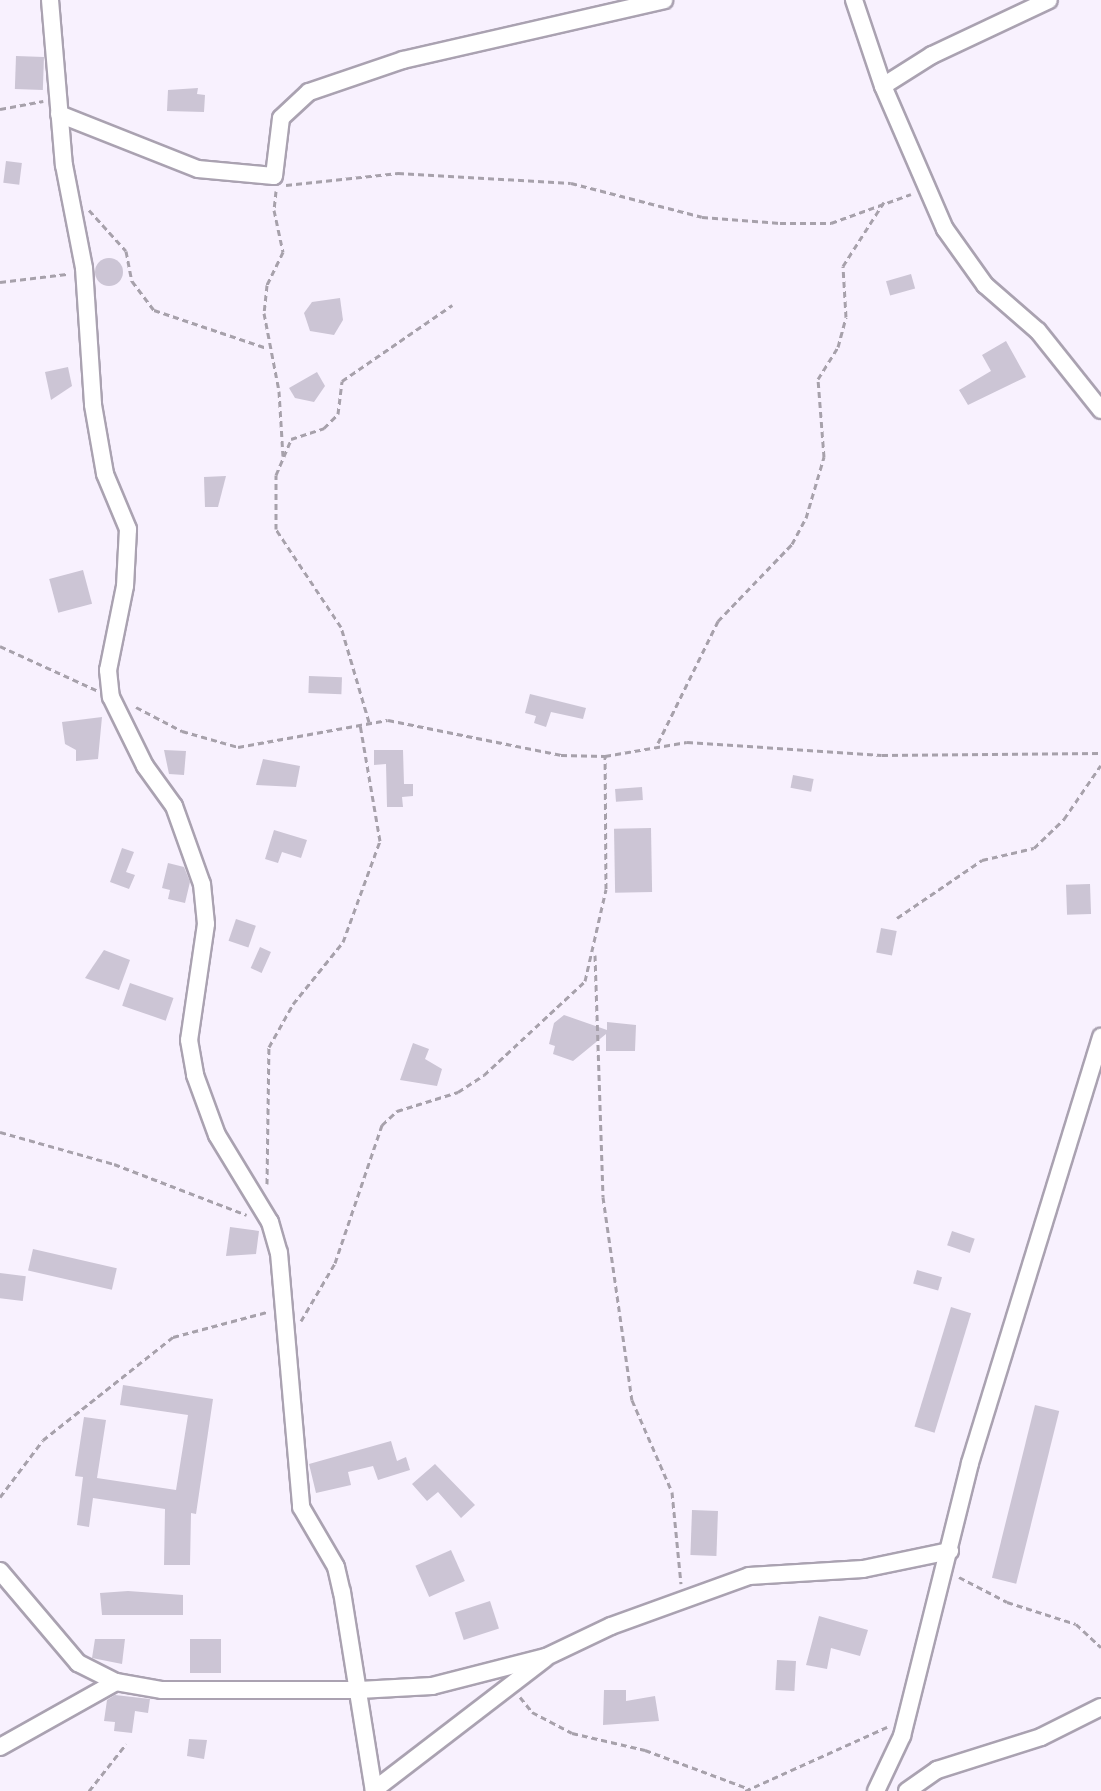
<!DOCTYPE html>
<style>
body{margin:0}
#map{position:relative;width:1101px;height:1791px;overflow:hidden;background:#f8f1fe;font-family:Lato,sans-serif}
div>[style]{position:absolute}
.building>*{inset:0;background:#ccc5d5;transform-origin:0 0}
.round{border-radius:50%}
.path>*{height:3px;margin-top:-1.5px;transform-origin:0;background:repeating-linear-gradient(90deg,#a7a1ab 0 6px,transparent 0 10px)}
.roads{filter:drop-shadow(2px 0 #aaa2b1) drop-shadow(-2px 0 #aaa2b1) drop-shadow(0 2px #aaa2b1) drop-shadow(0 -2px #aaa2b1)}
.minor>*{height:16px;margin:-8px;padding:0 8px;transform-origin:8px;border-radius:8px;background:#fff}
span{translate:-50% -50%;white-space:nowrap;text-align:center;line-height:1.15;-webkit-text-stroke:6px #fff;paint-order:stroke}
</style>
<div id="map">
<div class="building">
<i style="left:16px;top:56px;width:28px;height:33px;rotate:2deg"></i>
<i style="clip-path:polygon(198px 88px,197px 94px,205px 95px,204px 112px,167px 111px,168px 90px)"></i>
<i style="left:6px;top:161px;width:16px;height:22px;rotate:7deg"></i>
<i class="round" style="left:95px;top:258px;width:28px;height:28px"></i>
<i style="left:911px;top:274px;width:15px;height:26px;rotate:74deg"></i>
<i style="clip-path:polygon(340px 298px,343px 320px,334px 335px,310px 331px,304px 313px,312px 302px)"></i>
<i style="clip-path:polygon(1006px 341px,1026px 377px,968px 405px,959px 390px,991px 371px,982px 355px)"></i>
<i style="clip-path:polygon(68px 367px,72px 386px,51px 400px,45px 372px)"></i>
<i style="clip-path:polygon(317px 372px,325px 386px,314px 402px,295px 398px,289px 388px)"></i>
<i style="clip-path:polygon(226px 476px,218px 507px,205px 507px,204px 477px)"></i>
<i style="left:83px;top:570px;width:35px;height:35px;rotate:75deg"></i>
<i style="left:309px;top:676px;width:33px;height:17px;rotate:2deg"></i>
<i style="clip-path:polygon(530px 694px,586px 708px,583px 719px,551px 712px,546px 727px,534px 723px,536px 716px,525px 713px)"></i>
<i style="clip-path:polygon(102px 717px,98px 759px,76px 761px,76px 750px,65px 744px,62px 722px)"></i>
<i style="clip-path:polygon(164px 750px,186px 751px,184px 775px,169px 774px)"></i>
<i style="clip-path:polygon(374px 750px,403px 750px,404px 784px,413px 784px,413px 796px,402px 797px,403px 807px,387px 807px,386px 764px,374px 765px)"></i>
<i style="clip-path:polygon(263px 759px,300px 766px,296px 787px,256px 785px)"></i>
<i style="left:793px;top:775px;width:21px;height:13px;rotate:11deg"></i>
<i style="left:642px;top:787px;width:13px;height:27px;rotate:86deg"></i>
<i style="left:651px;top:828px;width:64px;height:37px;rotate:89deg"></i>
<i style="clip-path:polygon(274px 830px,307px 840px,301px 858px,282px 852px,278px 863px,265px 859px)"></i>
<i style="clip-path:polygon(122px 848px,134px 852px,126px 872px,135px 875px,129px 889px,110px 882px)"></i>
<i style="clip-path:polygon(168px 863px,184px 867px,190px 882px,185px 903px,168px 899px,170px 890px,162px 888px)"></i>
<i style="left:1090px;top:884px;width:30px;height:24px;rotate:88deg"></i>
<i style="left:236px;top:919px;width:21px;height:23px;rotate:19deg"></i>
<i style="left:881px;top:928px;width:16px;height:25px;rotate:11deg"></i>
<i style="left:260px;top:947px;width:12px;height:23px;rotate:24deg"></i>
<i style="clip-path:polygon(104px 950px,130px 960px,119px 990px,85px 978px)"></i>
<i style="left:130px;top:983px;width:46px;height:24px;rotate:19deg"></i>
<i style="clip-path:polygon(564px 1015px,607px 1030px,607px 1022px,636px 1025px,635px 1051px,606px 1051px,606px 1034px,573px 1061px,553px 1054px,555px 1046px,549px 1044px,554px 1023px)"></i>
<i style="clip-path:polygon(413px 1043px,429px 1049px,425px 1059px,442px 1069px,437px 1086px,400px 1080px)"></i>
<i style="clip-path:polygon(230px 1227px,259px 1231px,256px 1254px,226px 1256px)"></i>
<i style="left:952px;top:1231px;width:24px;height:15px;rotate:19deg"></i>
<i style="left:33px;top:1249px;width:86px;height:22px;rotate:13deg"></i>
<i style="left:917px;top:1270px;width:26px;height:14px;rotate:16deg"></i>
<i style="left:0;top:1273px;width:26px;height:25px;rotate:7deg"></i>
<i style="left:951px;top:1307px;width:21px;height:125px;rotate:17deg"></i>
<i style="clip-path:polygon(123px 1385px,213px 1399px,196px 1514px,191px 1513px,190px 1565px,164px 1565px,165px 1509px,93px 1498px,89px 1527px,77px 1525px,83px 1477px,75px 1476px,84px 1417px,106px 1420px,97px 1478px,176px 1490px,188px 1415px,120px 1405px)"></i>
<i style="left:1035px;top:1405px;width:25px;height:178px;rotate:14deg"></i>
<i style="clip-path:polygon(391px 1441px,397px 1461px,406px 1457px,410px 1470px,378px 1480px,373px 1466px,348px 1472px,351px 1485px,316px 1493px,309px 1464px)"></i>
<i style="clip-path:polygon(435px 1464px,475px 1505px,461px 1518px,438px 1492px,427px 1501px,412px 1484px)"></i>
<i style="left:692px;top:1510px;width:26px;height:45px;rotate:2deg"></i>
<i style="left:451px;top:1550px;width:34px;height:39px;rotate:66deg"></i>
<i style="clip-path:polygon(128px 1591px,183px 1595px,183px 1615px,102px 1615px,100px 1593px)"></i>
<i style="left:490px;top:1601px;width:29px;height:37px;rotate:72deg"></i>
<i style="clip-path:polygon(819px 1616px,868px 1630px,860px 1656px,831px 1648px,827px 1669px,806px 1665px)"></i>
<i style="clip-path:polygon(95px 1639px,125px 1639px,122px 1664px,92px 1658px)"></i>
<i style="left:190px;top:1639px;width:31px;height:34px"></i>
<i style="left:777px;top:1660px;width:19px;height:30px;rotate:3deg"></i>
<i style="clip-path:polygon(604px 1690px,626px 1690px,626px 1701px,655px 1696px,659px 1721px,603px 1725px)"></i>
<i style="clip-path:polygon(115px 1695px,150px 1699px,148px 1713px,135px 1711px,132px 1733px,114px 1731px,115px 1722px,104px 1721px,107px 1700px)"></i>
<i style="clip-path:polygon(189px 1739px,207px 1740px,204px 1759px,187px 1756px)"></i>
</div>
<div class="path">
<i style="left:0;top:109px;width:44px;rotate:-10.5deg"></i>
<i style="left:286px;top:185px;width:113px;rotate:-6.1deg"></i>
<i style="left:398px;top:173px;width:173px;rotate:3.3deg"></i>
<i style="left:571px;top:183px;width:135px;rotate:14.5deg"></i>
<i style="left:702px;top:217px;width:78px;rotate:4.4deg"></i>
<i style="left:780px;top:223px;width:51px"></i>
<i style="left:831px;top:223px;width:85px;rotate:-19.9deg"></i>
<i style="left:276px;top:191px;width:19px;rotate:96deg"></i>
<i style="left:274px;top:210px;width:43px;rotate:77.9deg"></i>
<i style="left:283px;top:252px;width:37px;rotate:116deg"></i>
<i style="left:267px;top:285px;width:28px;rotate:96deg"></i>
<i style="left:264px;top:313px;width:79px;rotate:79.1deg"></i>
<i style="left:279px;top:391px;width:65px;rotate:86.5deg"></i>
<i style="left:89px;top:210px;width:55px;rotate:47.9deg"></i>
<i style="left:126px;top:251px;width:31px;rotate:79deg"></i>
<i style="left:132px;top:281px;width:36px;rotate:53deg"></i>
<i style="left:154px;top:310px;width:119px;rotate:18.6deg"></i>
<i style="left:0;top:282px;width:67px;rotate:-6.8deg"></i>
<i style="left:0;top:646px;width:106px;rotate:24.6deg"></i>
<i style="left:136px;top:707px;width:52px;rotate:27.6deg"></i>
<i style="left:182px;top:731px;width:58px;rotate:15.9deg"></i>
<i style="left:238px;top:747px;width:152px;rotate:-10.2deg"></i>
<i style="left:388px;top:720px;width:177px;rotate:11.4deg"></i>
<i style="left:561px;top:755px;width:44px;rotate:1.3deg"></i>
<i style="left:605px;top:756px;width:83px;rotate:-9.7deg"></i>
<i style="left:687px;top:742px;width:195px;rotate:3.8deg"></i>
<i style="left:882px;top:755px;width:219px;rotate:-0.5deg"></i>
<i style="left:369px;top:722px;width:99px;rotate:-106.4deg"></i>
<i style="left:341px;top:627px;width:118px;rotate:-123.6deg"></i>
<i style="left:276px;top:529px;width:54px;rotate:-90deg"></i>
<i style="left:276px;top:475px;width:39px;rotate:-67deg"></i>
<i style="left:291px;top:439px;width:35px;rotate:-18deg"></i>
<i style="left:324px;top:428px;width:20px;rotate:-45deg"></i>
<i style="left:338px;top:414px;width:33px;rotate:-83deg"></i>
<i style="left:342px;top:381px;width:134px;rotate:-34.6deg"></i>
<i style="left:658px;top:743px;width:136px;rotate:-63.8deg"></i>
<i style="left:718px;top:621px;width:107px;rotate:-46.1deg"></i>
<i style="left:792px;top:544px;width:30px;rotate:-62deg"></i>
<i style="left:806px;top:518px;width:64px;rotate:-73.6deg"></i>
<i style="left:824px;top:457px;width:78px;rotate:-94.4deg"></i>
<i style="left:818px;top:379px;width:38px;rotate:-58deg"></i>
<i style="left:838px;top:347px;width:31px;rotate:-75deg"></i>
<i style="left:846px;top:317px;width:51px;rotate:-93.4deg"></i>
<i style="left:843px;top:266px;width:76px;rotate:-57.4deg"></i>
<i style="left:897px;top:918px;width:103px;rotate:-34.3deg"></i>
<i style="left:982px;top:860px;width:53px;rotate:-13deg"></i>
<i style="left:1034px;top:848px;width:42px;rotate:-44deg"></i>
<i style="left:1064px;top:819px;width:65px;rotate:-55.6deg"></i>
<i style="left:595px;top:955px;width:242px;rotate:88.1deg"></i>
<i style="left:603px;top:1197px;width:205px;rotate:81.9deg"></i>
<i style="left:632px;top:1400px;width:100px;rotate:66.5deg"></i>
<i style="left:672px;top:1492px;width:92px;rotate:84.4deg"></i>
<i style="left:0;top:1132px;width:118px;rotate:15.7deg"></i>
<i style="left:114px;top:1164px;width:142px;rotate:21deg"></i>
<i style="left:267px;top:1184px;width:137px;rotate:-89.2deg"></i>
<i style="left:269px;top:1047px;width:49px;rotate:-60.8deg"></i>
<i style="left:293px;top:1004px;width:80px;rotate:-51.1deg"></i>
<i style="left:343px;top:942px;width:108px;rotate:-69.9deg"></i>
<i style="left:380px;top:841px;width:119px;rotate:-99.7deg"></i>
<i style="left:301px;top:1321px;width:67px;rotate:-59.6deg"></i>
<i style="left:335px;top:1263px;width:146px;rotate:-71.2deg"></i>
<i style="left:382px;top:1125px;width:21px;rotate:-43deg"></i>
<i style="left:397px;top:1111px;width:64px;rotate:-17.3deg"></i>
<i style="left:458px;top:1092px;width:31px;rotate:-33deg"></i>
<i style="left:484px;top:1075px;width:138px;rotate:-42.9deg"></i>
<i style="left:585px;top:981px;width:94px;rotate:-77.1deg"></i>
<i style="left:606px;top:889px;width:133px;rotate:-90.4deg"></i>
<i style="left:0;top:1497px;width:71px;rotate:-53deg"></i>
<i style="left:43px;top:1440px;width:166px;rotate:-38.4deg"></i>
<i style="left:173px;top:1337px;width:97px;rotate:-14.9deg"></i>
<i style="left:959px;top:1577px;width:54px;rotate:27.5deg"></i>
<i style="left:1007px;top:1602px;width:72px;rotate:17.7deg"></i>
<i style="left:1076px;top:1624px;width:34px;rotate:43deg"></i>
<i style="left:520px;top:1697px;width:19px;rotate:51deg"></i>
<i style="left:532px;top:1712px;width:45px;rotate:27.7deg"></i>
<i style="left:572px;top:1733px;width:75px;rotate:13.1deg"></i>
<i style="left:645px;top:1750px;width:112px;rotate:20.4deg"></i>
<i style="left:89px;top:1791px;width:60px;rotate:-51.8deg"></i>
<i style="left:745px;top:1791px;width:156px;rotate:-24.3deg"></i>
</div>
<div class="roads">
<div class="minor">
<i style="left:50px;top:0;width:166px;rotate:85.2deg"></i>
<i style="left:64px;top:165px;width:105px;rotate:79deg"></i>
<i style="left:84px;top:268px;width:137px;rotate:86.2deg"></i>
<i style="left:93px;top:405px;width:70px;rotate:80.1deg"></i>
<i style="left:105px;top:474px;width:60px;rotate:67.3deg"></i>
<i style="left:128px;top:529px;width:57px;rotate:93deg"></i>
<i style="left:125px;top:586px;width:86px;rotate:101.4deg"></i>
<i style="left:108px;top:670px;width:27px;rotate:84deg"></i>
<i style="left:111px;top:697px;width:77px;rotate:63.8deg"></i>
<i style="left:145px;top:766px;width:49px;rotate:54.1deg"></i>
<i style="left:174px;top:806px;width:83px;rotate:70.3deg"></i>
<i style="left:202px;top:884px;width:40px;rotate:84.3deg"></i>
<i style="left:206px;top:924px;width:117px;rotate:98.3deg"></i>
<i style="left:189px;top:1040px;width:36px;rotate:80deg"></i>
<i style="left:195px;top:1075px;width:64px;rotate:69.9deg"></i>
<i style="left:217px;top:1135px;width:102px;rotate:58.7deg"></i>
<i style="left:270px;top:1222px;width:32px;rotate:74deg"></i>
<i style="left:279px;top:1253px;width:255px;rotate:85deg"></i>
<i style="left:301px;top:1507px;width:69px;rotate:59.7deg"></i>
<i style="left:336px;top:1567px;width:26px;rotate:77deg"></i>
<i style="left:342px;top:1592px;width:202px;rotate:80.9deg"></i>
<i style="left:854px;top:0;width:91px;rotate:71.4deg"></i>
<i style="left:883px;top:86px;width:156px;rotate:66.6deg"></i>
<i style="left:945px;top:229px;width:69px;rotate:54.5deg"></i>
<i style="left:985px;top:285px;width:70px;rotate:41deg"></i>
<i style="left:1038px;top:331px;width:101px;rotate:51.4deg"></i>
<i style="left:883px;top:86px;width:58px;rotate:-32.3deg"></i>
<i style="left:932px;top:55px;width:129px;rotate:-25.2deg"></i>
<i style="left:59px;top:114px;width:149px;rotate:21.6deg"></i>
<i style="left:198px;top:169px;width:76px;rotate:5.3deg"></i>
<i style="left:274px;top:176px;width:58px;rotate:-83.1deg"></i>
<i style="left:281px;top:118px;width:38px;rotate:-43deg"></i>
<i style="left:309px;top:92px;width:99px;rotate:-18.8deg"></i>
<i style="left:403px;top:60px;width:268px;rotate:-12.9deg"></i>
<i style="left:0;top:1571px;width:121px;rotate:49.7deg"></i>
<i style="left:78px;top:1663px;width:42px;rotate:26.6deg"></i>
<i style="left:116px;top:1682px;width:47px;rotate:9.9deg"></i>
<i style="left:162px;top:1690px;width:197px"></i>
<i style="left:359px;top:1690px;width:73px;rotate:-3.1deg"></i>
<i style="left:432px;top:1686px;width:118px;rotate:-14.3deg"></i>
<i style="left:546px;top:1657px;width:72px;rotate:-25.5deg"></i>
<i style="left:611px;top:1626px;width:147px;rotate:-19.9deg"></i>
<i style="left:749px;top:1576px;width:114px;rotate:-3.5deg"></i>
<i style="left:863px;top:1569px;width:89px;rotate:-11.7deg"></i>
<i style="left:0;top:1747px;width:133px;rotate:-29.3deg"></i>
<i style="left:374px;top:1790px;width:215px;rotate:-37.5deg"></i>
<i style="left:876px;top:1791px;width:61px;rotate:-64.7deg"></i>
<i style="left:902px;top:1736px;width:281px;rotate:-76deg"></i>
<i style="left:970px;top:1463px;width:446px;rotate:-72.9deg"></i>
<i style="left:907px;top:1791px;width:37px;rotate:-35deg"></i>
<i style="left:937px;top:1770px;width:109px;rotate:-17.6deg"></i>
<i style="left:1041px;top:1737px;width:67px;rotate:-26.6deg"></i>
</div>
</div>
</div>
